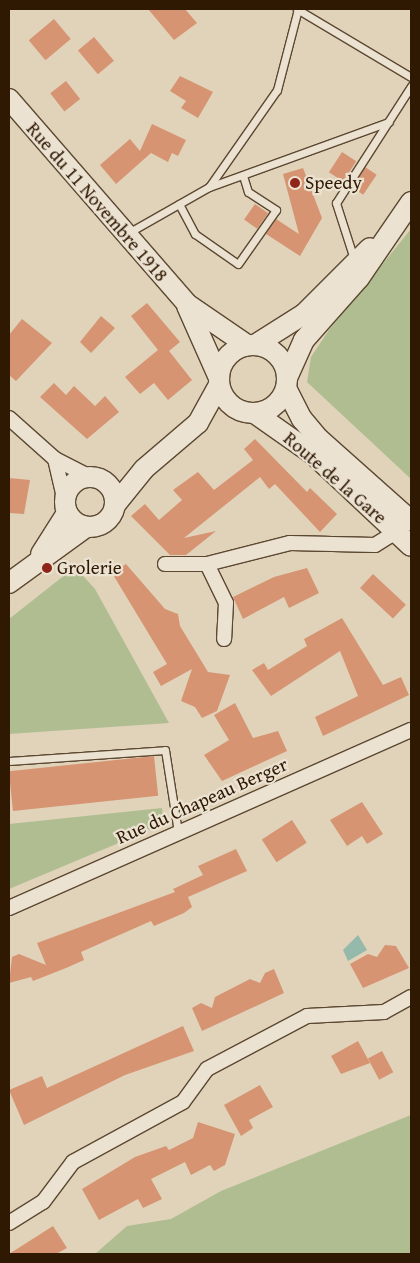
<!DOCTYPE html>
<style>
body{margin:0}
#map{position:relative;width:420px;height:1263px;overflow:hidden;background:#e0d3ba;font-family:"Gentium Book Plus",serif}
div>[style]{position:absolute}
.green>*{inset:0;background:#b0bd91}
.water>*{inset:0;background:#95b9aa}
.building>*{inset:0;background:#d79472;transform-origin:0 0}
.roads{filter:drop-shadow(1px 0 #5c4831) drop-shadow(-1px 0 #5c4831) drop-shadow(0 1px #5c4831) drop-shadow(0 -1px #5c4831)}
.lane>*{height:7px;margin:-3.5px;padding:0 3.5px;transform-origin:3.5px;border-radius:3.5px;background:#ebe2d2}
.street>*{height:14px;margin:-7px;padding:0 7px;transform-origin:7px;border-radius:7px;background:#ebe2d2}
.secondary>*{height:20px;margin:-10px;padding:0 10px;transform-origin:10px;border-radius:10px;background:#ebe2d2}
.secondary>.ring{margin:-10px;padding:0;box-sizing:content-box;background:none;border:20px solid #ebe2d2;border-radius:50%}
.dots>*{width:14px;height:14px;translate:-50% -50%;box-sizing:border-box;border:2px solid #ebe2d2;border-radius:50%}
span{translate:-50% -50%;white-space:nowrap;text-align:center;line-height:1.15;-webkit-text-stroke:4.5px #ebe2d2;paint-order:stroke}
.poi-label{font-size:19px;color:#301903}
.left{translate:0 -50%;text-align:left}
.street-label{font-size:19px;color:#301903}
.frame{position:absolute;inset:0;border:10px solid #301903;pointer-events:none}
</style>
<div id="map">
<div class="green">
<i style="clip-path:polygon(411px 229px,411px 479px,307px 382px,311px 357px,329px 330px)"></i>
<i style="clip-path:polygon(75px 567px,95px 589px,169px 723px,9px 734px,9px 619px)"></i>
<i style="clip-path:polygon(162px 808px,164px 824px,9px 889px,9px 824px)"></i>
<i style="clip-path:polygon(411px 1115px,411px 1254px,95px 1254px,127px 1226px,171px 1219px,221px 1191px)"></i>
</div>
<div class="water">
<i style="clip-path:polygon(358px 935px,367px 950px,348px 961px,343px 950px)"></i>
</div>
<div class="building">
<i style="clip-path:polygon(148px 9px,185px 9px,197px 23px,174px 40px)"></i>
<i style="left:54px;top:19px;width:26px;height:33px;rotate:50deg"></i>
<i style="left:94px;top:37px;width:31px;height:21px;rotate:50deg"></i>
<i style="clip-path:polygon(180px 76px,213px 92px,198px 118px,181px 108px,186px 101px,170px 91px)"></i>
<i style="left:66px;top:81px;width:23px;height:20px;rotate:52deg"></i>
<i style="clip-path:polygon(152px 124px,186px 140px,178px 156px,172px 153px,168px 162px,151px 153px,116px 184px,100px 165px,130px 139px,140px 151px)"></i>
<i style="left:342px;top:152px;width:17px;height:24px;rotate:33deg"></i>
<i style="left:365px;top:167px;width:14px;height:24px;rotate:34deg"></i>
<i style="clip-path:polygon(303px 168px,322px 218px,300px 256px,266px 234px,276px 219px,299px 234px,283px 174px)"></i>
<i style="left:255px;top:204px;width:16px;height:19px;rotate:35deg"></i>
<i style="clip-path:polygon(147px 303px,180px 342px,169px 351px,192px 380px,168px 400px,154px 383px,140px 394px,125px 377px,158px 350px,131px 316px)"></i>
<i style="clip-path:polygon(101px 316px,115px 328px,91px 353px,80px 342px)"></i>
<i style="clip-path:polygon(22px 319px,52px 343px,16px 381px,9px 375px,9px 335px)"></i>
<i style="clip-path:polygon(54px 383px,66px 395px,74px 386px,95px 406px,105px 396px,119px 412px,87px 439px,40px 397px)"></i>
<i style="clip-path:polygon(255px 439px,307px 492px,310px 488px,337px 514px,320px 532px,275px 484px,269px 489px,260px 477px,184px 538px,216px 531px,186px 555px,170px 555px,131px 516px,145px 504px,159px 520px,182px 500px,173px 490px,198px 472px,214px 490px,253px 460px,244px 449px)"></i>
<i style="clip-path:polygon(9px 478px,30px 480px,24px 514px,9px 513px)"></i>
<i style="clip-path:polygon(126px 564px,165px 609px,178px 614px,180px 626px,208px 672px,230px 675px,217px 711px,202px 718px,195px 707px,181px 701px,192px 669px,161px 686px,153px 672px,167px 664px,112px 573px)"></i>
<i style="clip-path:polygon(307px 568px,319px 593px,289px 608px,284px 597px,243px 619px,233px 597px,274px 577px)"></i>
<i style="left:373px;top:574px;width:45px;height:19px;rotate:43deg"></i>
<i style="clip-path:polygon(342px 618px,383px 685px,401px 677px,409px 695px,323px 736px,315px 717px,358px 696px,340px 651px,271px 696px,252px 670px,264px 663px,268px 670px,307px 646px,304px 639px)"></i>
<i style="clip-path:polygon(235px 703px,253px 738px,278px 731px,287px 751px,222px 781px,204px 755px,229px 740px,214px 715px)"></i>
<i style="left:154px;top:756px;width:40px;height:146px;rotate:84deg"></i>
<i style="clip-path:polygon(362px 802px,383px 834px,367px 844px,362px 836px,347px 846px,330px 820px)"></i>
<i style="left:292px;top:820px;width:27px;height:36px;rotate:57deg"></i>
<i style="clip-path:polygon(236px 849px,247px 871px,188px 897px,192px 907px,184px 913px,154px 926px,151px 921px,81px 952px,84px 960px,66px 968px,33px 981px,31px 977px,9px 983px,12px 957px,19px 954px,46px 965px,37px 943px,175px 892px,173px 889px,203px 875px,198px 866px)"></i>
<i style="clip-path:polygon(385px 945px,396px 946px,409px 968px,363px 988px,350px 964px,368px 954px,377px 957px)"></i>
<i style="clip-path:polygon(274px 969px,284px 993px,202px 1031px,192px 1008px,201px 1003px,212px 1008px,215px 997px,250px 979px,260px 983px,265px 973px)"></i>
<i style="clip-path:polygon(183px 1026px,194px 1051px,125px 1075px,24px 1125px,9px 1090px,42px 1076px,47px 1088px)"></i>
<i style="clip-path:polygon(358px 1041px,370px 1063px,341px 1074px,331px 1056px)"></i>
<i style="left:382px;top:1051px;width:24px;height:16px;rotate:62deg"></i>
<i style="clip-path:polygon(260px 1085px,273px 1107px,249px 1120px,253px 1128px,241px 1136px,224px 1105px)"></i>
<i style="clip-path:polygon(198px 1122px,235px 1134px,225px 1165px,214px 1171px,210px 1165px,191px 1175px,185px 1162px,151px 1179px,162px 1199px,143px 1208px,138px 1199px,99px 1220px,82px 1189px,135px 1157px,166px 1146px,169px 1150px,193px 1138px)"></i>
<i style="clip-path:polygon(53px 1226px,67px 1248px,56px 1254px,9px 1254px)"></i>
</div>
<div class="roads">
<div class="lane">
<i style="left:297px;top:9px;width:133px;rotate:30.8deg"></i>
<i style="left:209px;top:187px;width:191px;rotate:-19.9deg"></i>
<i style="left:179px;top:204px;width:34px;rotate:62deg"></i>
<i style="left:195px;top:234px;width:52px;rotate:34.9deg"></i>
<i style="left:238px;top:264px;width:66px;rotate:-54.9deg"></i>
<i style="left:276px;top:210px;width:33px;rotate:-147deg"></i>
<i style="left:248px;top:192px;width:17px;rotate:-107deg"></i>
<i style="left:128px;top:233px;width:93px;rotate:-29.6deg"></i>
<i style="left:209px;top:187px;width:118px;rotate:-55deg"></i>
<i style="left:277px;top:90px;width:84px;rotate:-75.5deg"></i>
<i style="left:354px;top:259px;width:59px;rotate:-107.8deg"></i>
<i style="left:336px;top:203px;width:139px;rotate:-57.3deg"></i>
<i style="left:9px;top:761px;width:156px;rotate:-4deg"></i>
<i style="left:165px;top:750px;width:83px;rotate:81deg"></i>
</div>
<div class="street">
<i style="left:9px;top:418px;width:62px;rotate:41.7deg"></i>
<i style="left:55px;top:459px;width:39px;rotate:27deg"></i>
<i style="left:55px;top:459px;width:44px;rotate:76.9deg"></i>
<i style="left:165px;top:564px;width:42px"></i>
<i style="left:207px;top:564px;width:86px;rotate:-14.2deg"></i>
<i style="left:290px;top:543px;width:85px;rotate:1.3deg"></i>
<i style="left:375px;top:545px;width:25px;rotate:-32deg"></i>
<i style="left:207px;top:564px;width:43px;rotate:64deg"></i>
<i style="left:226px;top:603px;width:36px;rotate:93deg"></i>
<i style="left:9px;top:908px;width:440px;rotate:-23.9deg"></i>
<i style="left:9px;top:1223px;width:40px;rotate:-32deg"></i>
<i style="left:43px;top:1202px;width:50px;rotate:-53.1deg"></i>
<i style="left:73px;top:1162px;width:125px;rotate:-28.6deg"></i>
<i style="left:183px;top:1102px;width:41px;rotate:-54deg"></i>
<i style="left:207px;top:1069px;width:113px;rotate:-27.9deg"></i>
<i style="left:307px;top:1016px;width:77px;rotate:-3deg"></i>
<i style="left:384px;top:1012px;width:31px;rotate:-29deg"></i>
</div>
<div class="secondary">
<i style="left:9px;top:99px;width:271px;rotate:49deg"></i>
<i style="left:187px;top:304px;width:73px;rotate:34.3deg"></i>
<i style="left:187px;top:306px;width:79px;rotate:66deg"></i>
<i class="ring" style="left:219px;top:345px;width:48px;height:48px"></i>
<i style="left:255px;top:345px;width:58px;rotate:-32.3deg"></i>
<i style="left:304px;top:314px;width:93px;rotate:-45deg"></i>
<i style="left:287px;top:378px;width:42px;rotate:-65.9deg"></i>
<i style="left:304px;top:340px;width:83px;rotate:-48.4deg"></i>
<i style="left:359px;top:278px;width:92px;rotate:-55.6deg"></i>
<i style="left:286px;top:388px;width:35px;rotate:63deg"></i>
<i style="left:302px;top:419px;width:26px;rotate:50deg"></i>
<i style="left:319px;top:439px;width:123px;rotate:41.7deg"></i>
<i style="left:256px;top:414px;width:70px;rotate:35.1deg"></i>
<i style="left:313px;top:454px;width:134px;rotate:43.2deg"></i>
<i class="ring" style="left:65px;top:477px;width:30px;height:30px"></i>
<i style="left:115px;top:505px;width:46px;rotate:-51.1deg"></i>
<i style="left:144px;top:469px;width:71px;rotate:-40.4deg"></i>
<i style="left:198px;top:423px;width:43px;rotate:-61.1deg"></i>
<i style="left:41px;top:554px;width:49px;rotate:-57.6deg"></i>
<i style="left:9px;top:583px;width:95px;rotate:-36deg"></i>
</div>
</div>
<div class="dots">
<i style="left:295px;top:183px;background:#8f2418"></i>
<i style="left:47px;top:568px;background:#8f2418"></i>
</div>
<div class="poi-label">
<span class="left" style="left:305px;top:183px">Speedy</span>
<span class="left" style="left:57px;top:568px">Grolerie</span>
</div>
<div class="street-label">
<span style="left:97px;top:202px;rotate:49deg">Rue du 11 Novembre 1918</span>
<span style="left:335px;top:478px;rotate:41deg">Route de la Gare</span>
<span style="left:202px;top:801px;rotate:-24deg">Rue du Chapeau Berger</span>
</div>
<div class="frame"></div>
</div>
